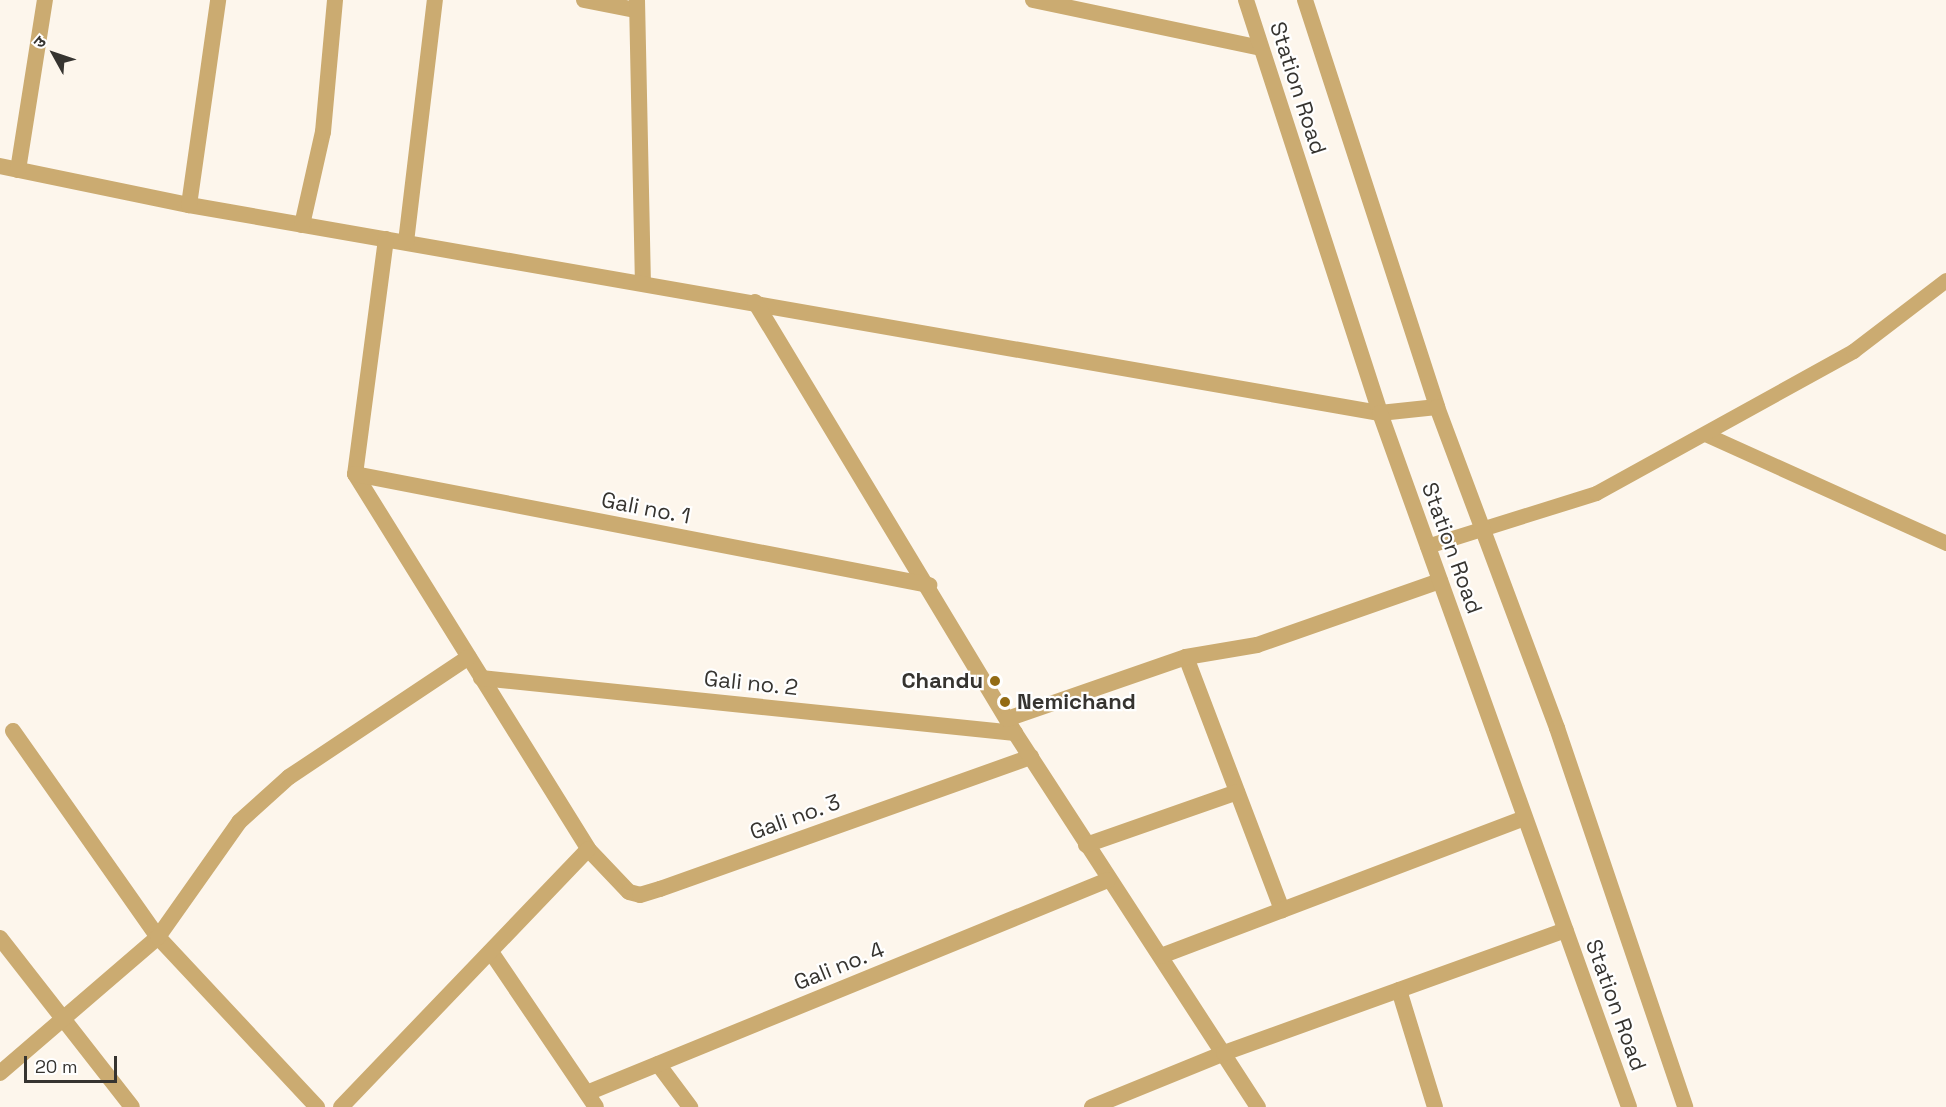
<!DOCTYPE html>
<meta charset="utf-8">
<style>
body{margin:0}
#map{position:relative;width:1946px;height:1107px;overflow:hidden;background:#fdf6ec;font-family:"Space Grotesk","Noto Sans Devanagari",sans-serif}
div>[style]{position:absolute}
.service>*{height:15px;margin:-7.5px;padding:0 7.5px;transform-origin:7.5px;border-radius:7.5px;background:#cbab71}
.minor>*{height:16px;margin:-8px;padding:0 8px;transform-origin:8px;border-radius:8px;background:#cbab71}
.tertiary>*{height:16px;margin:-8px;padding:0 8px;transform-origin:8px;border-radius:8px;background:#cbab71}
.dots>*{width:16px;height:16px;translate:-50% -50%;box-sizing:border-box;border:3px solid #fff;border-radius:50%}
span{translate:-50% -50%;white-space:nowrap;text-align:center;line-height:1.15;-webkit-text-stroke:4.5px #fff;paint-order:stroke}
.street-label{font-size:22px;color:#363430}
.poi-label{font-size:22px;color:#363430;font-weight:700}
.right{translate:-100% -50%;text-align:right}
.left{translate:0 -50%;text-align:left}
.north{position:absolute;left:24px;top:24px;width:60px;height:60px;-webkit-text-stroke:4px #fff;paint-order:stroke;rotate:310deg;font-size:16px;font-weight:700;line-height:24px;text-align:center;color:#363430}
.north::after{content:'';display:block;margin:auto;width:21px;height:27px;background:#363430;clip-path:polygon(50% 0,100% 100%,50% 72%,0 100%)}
.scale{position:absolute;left:24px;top:1056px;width:93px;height:27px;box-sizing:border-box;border:3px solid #363430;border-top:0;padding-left:8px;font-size:18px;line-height:21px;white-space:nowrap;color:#363430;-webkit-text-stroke:4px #fff;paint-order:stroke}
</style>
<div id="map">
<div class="service">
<i style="left:1705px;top:434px;width:265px;rotate:24.3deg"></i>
<i style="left:1427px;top:546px;width:177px;rotate:-17.4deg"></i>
<i style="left:1596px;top:493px;width:294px;rotate:-28.9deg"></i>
<i style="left:1853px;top:351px;width:117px;rotate:-37.4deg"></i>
</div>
<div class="minor">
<i style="left:584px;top:0;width:53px;rotate:10.9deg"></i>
<i style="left:637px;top:0;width:282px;rotate:88.8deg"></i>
<i style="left:1033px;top:0;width:233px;rotate:11.9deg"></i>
<i style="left:0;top:166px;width:193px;rotate:11.7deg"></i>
<i style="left:189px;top:205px;width:1209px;rotate:9.91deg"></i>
<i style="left:1380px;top:413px;width:57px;rotate:-6deg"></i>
<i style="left:18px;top:170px;width:172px;rotate:-81deg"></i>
<i style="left:189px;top:205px;width:207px;rotate:-81.9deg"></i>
<i style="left:302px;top:225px;width:95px;rotate:-77.3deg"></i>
<i style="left:323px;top:132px;width:133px;rotate:-84.8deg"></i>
<i style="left:386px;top:239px;width:237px;rotate:97.5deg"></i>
<i style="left:355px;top:474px;width:441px;rotate:58.1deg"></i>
<i style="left:588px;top:849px;width:59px;rotate:46.4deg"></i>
<i style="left:629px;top:892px;width:11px;rotate:15deg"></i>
<i style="left:640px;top:895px;width:21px;rotate:-17deg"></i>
<i style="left:660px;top:889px;width:394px;rotate:-19.6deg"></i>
<i style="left:406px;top:242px;width:244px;rotate:-83.2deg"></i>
<i style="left:755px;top:302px;width:503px;rotate:58.9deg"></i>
<i style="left:1015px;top:733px;width:446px;rotate:57deg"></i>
<i style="left:355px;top:474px;width:585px;rotate:10.94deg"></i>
<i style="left:1186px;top:657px;width:271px;rotate:69.2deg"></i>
<i style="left:481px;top:678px;width:537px;rotate:5.88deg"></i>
<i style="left:1007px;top:719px;width:189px;rotate:-19.1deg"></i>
<i style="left:1186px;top:657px;width:72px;rotate:-9.6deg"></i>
<i style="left:1257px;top:645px;width:194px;rotate:-19.3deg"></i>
<i style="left:13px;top:731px;width:252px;rotate:54.9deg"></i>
<i style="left:158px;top:937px;width:233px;rotate:46.9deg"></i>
<i style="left:1086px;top:845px;width:160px;rotate:-19.3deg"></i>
<i style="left:0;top:938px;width:214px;rotate:52deg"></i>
<i style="left:491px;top:952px;width:187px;rotate:55.9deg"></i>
<i style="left:1161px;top:956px;width:389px;rotate:-20.8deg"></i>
<i style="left:1399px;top:990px;width:122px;rotate:72.9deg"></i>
<i style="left:658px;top:1064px;width:54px;rotate:53.3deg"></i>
<i style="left:0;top:1073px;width:208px;rotate:-40.7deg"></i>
<i style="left:158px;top:937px;width:141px;rotate:-54.8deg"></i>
<i style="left:239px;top:822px;width:67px;rotate:-42deg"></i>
<i style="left:289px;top:777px;width:216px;rotate:-33.7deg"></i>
<i style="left:587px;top:1093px;width:563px;rotate:-22.24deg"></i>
<i style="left:341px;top:1107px;width:357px;rotate:-46.2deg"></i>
<i style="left:1092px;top:1107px;width:143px;rotate:-22.2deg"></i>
<i style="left:1224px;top:1053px;width:363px;rotate:-19.8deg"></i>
</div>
<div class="tertiary">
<i style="left:1246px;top:0;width:434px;rotate:72deg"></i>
<i style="left:1380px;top:413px;width:737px;rotate:70.26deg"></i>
<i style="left:1305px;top:0;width:428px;rotate:72deg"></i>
<i style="left:1437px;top:407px;width:343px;rotate:69.5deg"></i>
<i style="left:1557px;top:728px;width:400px;rotate:71.3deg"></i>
</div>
<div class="dots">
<i style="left:995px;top:681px;background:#936b14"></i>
<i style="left:1005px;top:702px;background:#936b14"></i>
</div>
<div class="street-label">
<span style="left:1298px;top:88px;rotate:72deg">Station Road</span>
<span style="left:646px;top:508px;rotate:11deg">Gali no. 1</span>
<span style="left:1452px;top:548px;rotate:70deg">Station Road</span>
<span style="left:751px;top:683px;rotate:6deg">Gali no. 2</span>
<span style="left:795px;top:817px;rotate:-20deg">Gali no. 3</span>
<span style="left:839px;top:966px;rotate:-22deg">Gali no. 4</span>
<span style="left:1616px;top:1005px;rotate:70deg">Station Road</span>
</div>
<div class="poi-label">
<span class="right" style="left:983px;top:681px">Chandu</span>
<span class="left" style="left:1017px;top:702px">Nemichand</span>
</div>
<div class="north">उ</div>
<div class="scale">20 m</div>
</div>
